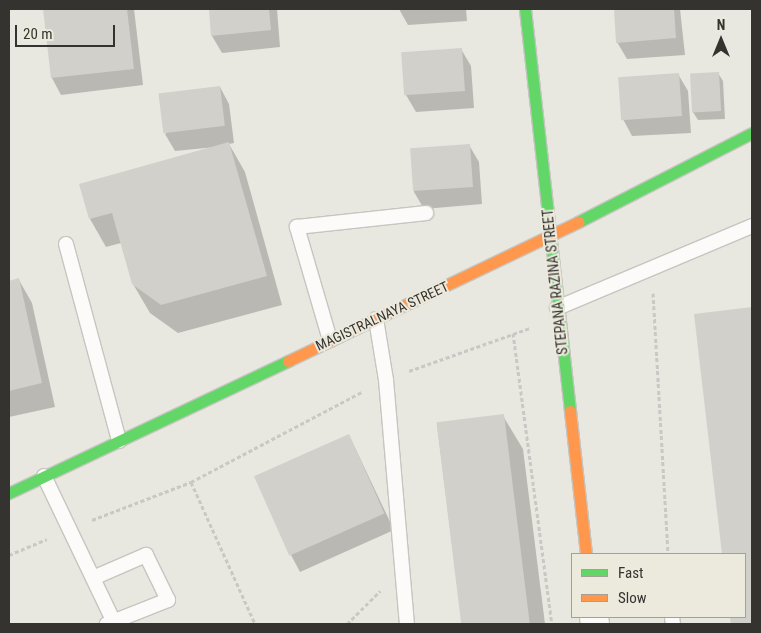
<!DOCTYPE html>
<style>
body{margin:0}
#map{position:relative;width:761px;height:633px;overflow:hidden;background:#e8e7e0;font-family:"Roboto Condensed",sans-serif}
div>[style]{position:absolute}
.shadow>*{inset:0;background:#0003}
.building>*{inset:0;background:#d1d0cb;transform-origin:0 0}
.path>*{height:3px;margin-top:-1.5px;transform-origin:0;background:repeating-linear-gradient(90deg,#c9c8c5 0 4px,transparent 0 6.5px)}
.roads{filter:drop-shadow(1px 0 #c6c5c0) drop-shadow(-1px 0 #c6c5c0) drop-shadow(0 1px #c6c5c0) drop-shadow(0 -1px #c6c5c0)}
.lane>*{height:14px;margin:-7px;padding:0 7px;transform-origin:7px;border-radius:7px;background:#fcfbfa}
.street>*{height:28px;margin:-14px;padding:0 14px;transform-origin:14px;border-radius:14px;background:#fcfbfa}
.fast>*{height:11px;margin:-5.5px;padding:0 5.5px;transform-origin:5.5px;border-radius:5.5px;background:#63d668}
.slow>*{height:11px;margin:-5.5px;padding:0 5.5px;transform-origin:5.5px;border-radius:5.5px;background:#ff974d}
span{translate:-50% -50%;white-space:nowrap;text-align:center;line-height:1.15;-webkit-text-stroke:4px #ece9dd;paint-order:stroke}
.street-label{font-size:14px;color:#34332f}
.frame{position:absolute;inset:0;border:10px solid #34332f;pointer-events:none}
.legend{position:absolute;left:571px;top:553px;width:175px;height:65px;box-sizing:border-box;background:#ece9dd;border:1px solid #a2a097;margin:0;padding:6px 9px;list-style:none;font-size:15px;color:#34332f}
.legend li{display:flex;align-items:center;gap:10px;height:25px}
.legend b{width:25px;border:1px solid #a2a097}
.north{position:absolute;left:696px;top:15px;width:50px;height:50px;-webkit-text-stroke:4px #ece9dd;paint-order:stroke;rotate:0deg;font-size:14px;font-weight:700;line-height:20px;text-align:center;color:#34332f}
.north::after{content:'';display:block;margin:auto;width:18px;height:22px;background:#34332f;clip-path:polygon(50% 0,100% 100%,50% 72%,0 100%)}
.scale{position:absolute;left:15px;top:25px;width:100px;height:22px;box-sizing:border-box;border:2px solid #34332f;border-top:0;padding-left:6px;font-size:15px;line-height:18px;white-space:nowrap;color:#34332f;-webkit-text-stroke:4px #ece9dd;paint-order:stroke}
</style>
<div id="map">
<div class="shadow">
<i style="clip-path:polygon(44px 9px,134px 9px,143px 85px,61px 95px,52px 78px)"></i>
<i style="clip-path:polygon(210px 9px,277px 9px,280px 47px,222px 53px,212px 36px)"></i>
<i style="clip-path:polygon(399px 9px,466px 9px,467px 21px,408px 25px)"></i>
<i style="clip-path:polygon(615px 9px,680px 9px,685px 55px,627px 59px,617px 42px)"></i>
<i style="clip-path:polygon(461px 49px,471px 66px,474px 108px,416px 112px,406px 95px,402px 54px)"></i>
<i style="clip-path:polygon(718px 73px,723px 81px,725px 119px,698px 120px,693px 112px)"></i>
<i style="clip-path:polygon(678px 74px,688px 91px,691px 133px,632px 136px,623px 119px)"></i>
<i style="clip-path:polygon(220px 87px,229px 104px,234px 143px,229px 144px,245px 172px,282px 305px,178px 333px,150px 313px,133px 284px,121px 243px,106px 247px,90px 219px,216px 147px,175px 151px,165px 134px)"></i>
<i style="clip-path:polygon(469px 145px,479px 162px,482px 204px,424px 209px,414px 192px,411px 150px)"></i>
<i style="clip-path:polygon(19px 280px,32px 303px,55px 407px,9px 417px,9px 282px)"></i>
<i style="clip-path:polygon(752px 308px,752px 624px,732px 624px,731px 617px,745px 617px,745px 554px,724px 554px,695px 315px)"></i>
<i style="clip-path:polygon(503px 416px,523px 449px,545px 624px,462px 624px,437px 424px)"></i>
<i style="clip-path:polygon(349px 435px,394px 530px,300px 572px,291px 555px)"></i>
</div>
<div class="building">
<i style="clip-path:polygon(43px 9px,127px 9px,134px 69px,51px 78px)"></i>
<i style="clip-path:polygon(209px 9px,269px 9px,271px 30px,211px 36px)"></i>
<i style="clip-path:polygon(614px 9px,674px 9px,676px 38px,616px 43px)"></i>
<i style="left:462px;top:48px;width:43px;height:61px;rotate:86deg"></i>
<i style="left:719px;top:72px;width:39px;height:29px;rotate:87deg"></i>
<i style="left:679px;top:73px;width:43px;height:61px;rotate:86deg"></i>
<i style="left:220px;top:86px;width:40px;height:62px;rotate:83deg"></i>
<i style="clip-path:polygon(229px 142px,267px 276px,161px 305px,132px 284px,112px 213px,89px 219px,79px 184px)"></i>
<i style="left:470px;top:144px;width:43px;height:60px;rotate:86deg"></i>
<i style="clip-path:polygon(19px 278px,42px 383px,9px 391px,9px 281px)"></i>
<i style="clip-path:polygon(752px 307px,752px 624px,731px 624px,730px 617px,745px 617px,745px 554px,722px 554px,694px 314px)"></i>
<i style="left:504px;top:414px;width:212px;height:68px;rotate:83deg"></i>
<i style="left:349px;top:434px;width:87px;height:104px;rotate:66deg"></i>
</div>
<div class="path">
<i style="left:653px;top:293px;width:261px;rotate:86.7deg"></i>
<i style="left:513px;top:333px;width:294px;rotate:82.4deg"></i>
<i style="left:409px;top:371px;width:128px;rotate:-19.6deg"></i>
<i style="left:191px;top:482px;width:156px;rotate:65.7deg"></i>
<i style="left:92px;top:520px;width:106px;rotate:-21deg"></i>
<i style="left:191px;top:482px;width:193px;rotate:-27.8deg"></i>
<i style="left:9px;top:555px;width:41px;rotate:-22.8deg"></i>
<i style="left:347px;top:624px;width:47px;rotate:-45deg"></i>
</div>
<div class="roads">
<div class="lane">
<i style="left:66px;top:244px;width:204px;rotate:74.9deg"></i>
<i style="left:557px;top:308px;width:212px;rotate:-22.8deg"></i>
<i style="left:376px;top:319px;width:62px;rotate:80.7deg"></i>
<i style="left:386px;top:380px;width:245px;rotate:85.1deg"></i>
<i style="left:330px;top:340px;width:118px;rotate:-106.3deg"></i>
<i style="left:297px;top:227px;width:130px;rotate:-6.2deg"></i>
<i style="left:44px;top:476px;width:164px;rotate:64.4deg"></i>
<i style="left:93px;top:578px;width:58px;rotate:-23.5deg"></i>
<i style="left:146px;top:555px;width:50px;rotate:63.9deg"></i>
<i style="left:168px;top:600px;width:66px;rotate:158.5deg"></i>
<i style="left:672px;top:617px;width:7px;rotate:82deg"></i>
</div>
<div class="street">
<i style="left:594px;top:617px;width:7px;rotate:82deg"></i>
</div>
<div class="fast">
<i style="left:525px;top:9px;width:405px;rotate:83.6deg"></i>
<i style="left:578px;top:222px;width:195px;rotate:-27.1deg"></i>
<i style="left:9px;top:493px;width:309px;rotate:-25.3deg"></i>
</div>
<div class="slow">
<i style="left:288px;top:361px;width:322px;rotate:-25.6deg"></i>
<i style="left:570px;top:411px;width:144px;rotate:83.6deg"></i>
</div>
</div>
<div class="street-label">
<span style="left:555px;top:282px;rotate:-96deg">STEPANA RAZINA STREET</span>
<span style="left:382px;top:316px;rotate:-25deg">MAGISTRALNAYA STREET</span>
</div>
<div class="frame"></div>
<ul class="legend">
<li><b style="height:6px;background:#63d668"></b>Fast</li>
<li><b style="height:6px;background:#ff974d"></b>Slow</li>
</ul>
<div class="north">N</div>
<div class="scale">20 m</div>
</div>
